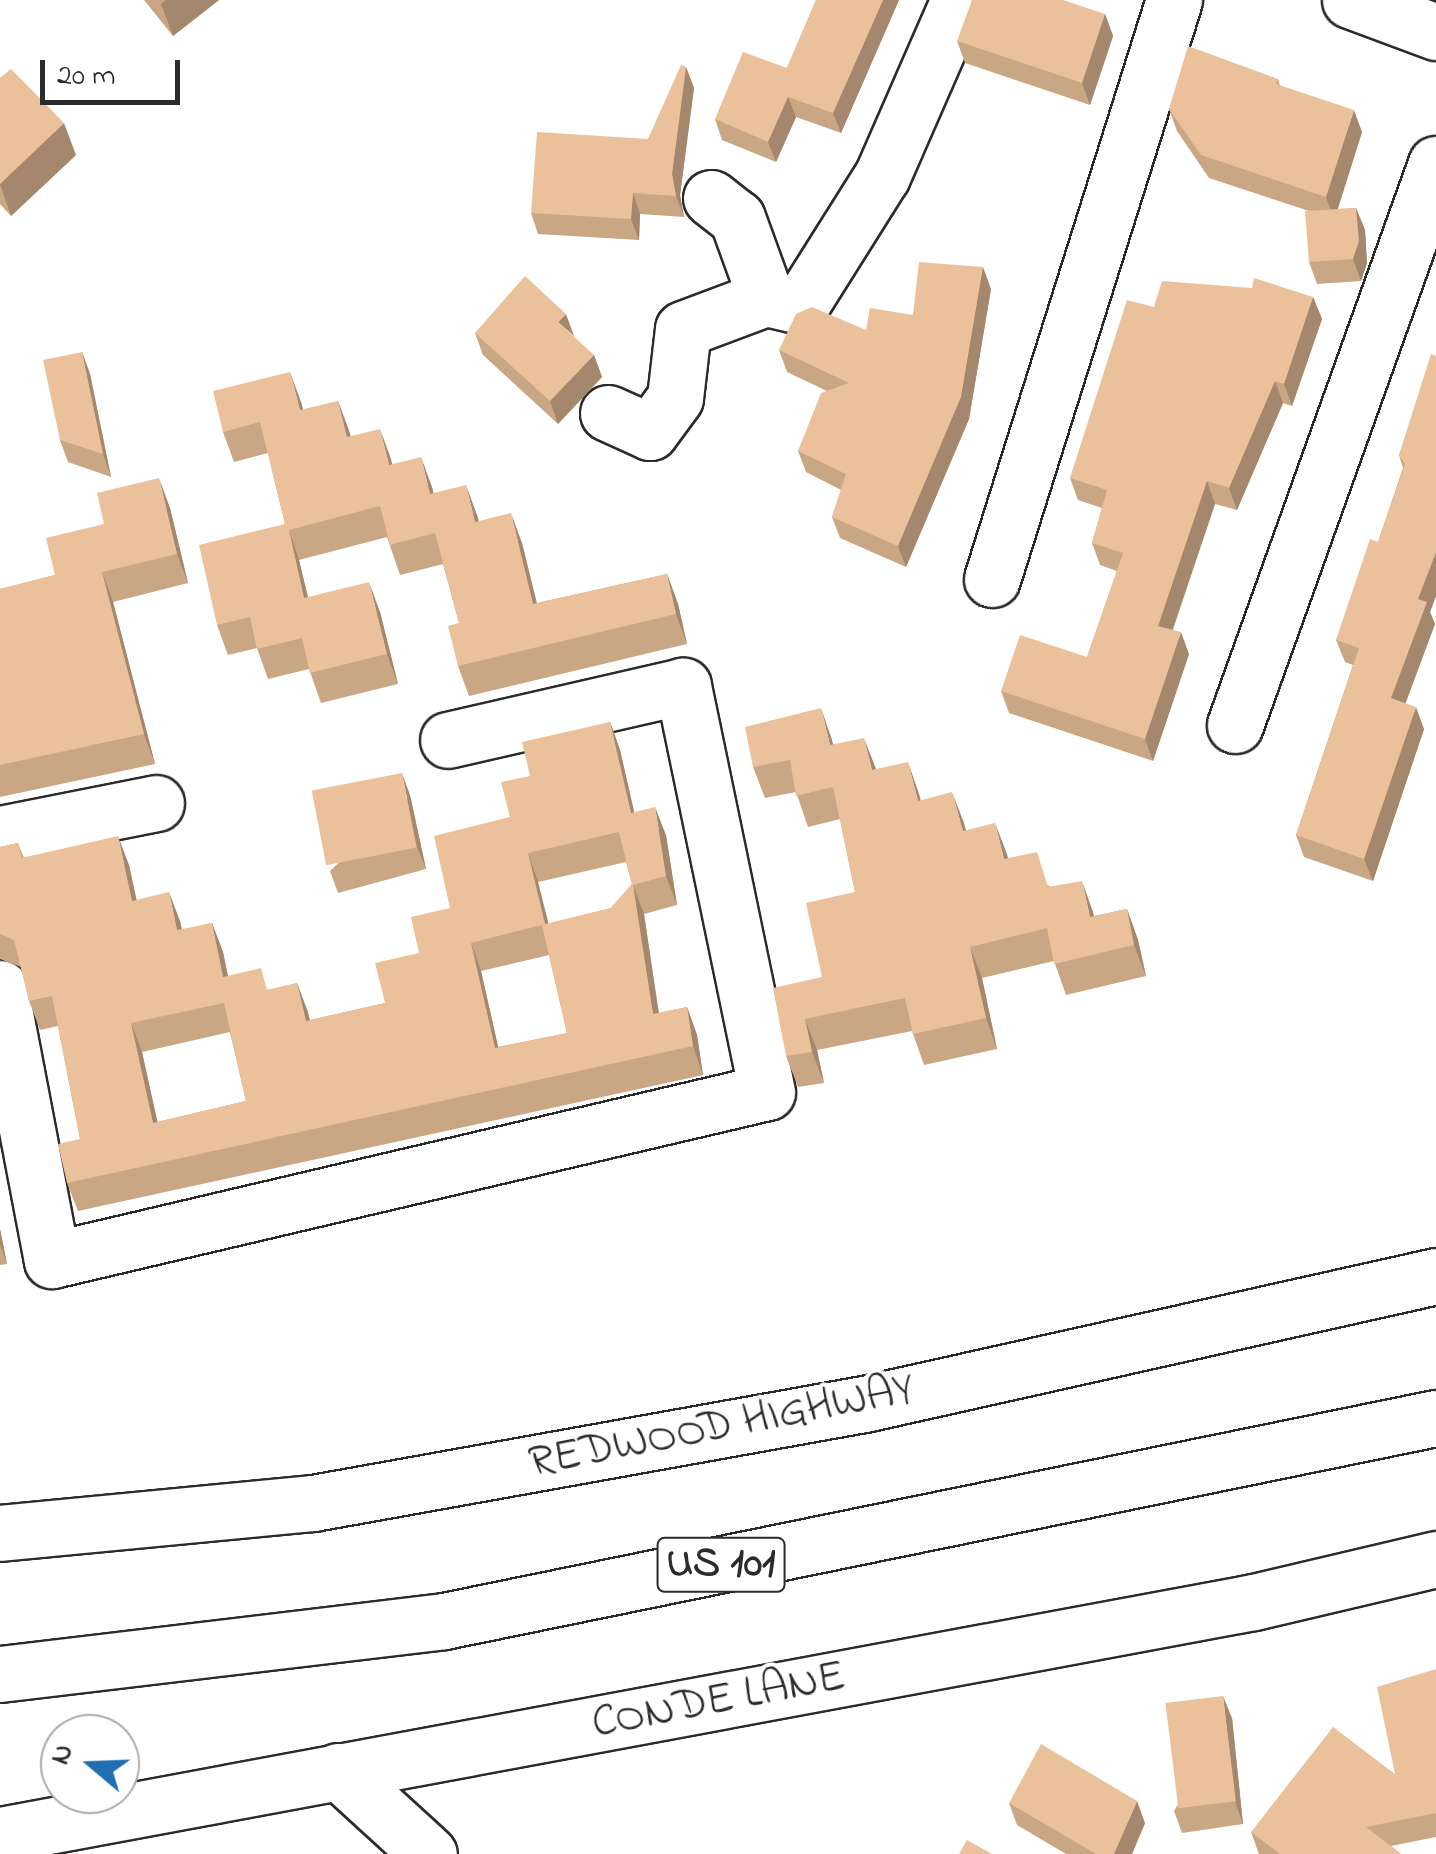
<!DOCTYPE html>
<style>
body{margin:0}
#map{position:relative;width:1436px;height:1854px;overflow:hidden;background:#fff;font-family:"Indie Flower",sans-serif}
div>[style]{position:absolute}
.roads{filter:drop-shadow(2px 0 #2b2b2b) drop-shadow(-2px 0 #2b2b2b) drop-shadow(0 2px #2b2b2b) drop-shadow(0 -2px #2b2b2b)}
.minor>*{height:55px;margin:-27.5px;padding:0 27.5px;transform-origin:27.5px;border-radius:27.5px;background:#fff}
.highway>*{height:55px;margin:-27.5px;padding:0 27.5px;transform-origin:27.5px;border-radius:27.5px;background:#fff}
.wall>*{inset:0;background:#c9a684}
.shaded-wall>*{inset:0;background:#a4876c}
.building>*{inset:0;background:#eac19a;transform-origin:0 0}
span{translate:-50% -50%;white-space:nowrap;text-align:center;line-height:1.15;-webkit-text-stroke:8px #fff;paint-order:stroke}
.shield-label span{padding:2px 8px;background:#fff;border:2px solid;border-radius:8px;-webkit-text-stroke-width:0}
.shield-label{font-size:42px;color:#2b2b2b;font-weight:700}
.street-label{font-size:45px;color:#2b2b2b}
.north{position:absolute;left:40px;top:1714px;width:100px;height:100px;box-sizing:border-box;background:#fff;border:2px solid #aaa;border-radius:50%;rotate:289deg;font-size:28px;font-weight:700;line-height:40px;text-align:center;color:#2b2b2b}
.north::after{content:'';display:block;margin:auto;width:35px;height:45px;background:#1f6fb2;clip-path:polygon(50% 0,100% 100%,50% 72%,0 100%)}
.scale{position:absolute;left:40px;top:60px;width:140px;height:45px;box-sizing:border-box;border:5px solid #2b2b2b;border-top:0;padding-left:12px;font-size:30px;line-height:35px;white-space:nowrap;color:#2b2b2b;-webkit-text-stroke:8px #fff;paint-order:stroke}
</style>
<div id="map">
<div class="roads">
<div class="minor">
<i style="left:1350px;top:0;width:92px;rotate:20.4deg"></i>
<i style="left:711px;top:198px;width:33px;rotate:38deg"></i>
<i style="left:737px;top:218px;width:85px;rotate:70.1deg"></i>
<i style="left:766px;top:298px;width:35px;rotate:13deg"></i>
<i style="left:800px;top:306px;width:154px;rotate:-57.8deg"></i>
<i style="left:882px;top:176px;width:192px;rotate:-66.4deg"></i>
<i style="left:608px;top:413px;width:46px;rotate:24.3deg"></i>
<i style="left:650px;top:432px;width:42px;rotate:-53.7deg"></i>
<i style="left:675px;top:398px;width:69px;rotate:-83.4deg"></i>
<i style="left:683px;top:329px;width:89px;rotate:-20.5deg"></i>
<i style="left:992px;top:579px;width:607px;rotate:-72.55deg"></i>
<i style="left:1235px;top:725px;width:596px;rotate:-70.29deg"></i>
<i style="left:0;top:834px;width:159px;rotate:-11.2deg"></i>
<i style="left:0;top:988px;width:277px;rotate:79.2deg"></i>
<i style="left:52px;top:1260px;width:734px;rotate:-13.22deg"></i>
<i style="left:767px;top:1092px;width:415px;rotate:-101.7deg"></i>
<i style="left:683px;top:686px;width:241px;rotate:167.1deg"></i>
<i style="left:338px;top:1771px;width:123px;rotate:42.4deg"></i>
<i style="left:0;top:1835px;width:1275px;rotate:-10.53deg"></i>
<i style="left:1254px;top:1602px;width:187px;rotate:-13.3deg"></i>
</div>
<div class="highway">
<i style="left:0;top:1533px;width:314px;rotate:-5.5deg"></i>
<i style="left:313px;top:1503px;width:560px;rotate:-10.19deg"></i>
<i style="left:864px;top:1404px;width:586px;rotate:-12.61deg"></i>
<i style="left:0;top:1674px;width:447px;rotate:-6.8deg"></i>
<i style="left:444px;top:1621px;width:1013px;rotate:-11.57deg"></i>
</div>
</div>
<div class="wall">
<i style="clip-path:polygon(144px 0,219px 0,173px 36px)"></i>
<i style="clip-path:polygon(816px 0,899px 0,841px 133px,796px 117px,776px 162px,722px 140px,715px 119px,787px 68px)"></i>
<i style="clip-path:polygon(1105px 14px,1113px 36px,1090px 105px,965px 63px,957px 41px)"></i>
<i style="clip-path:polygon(686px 67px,694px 88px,680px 195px,684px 217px,640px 214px,639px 240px,538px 234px,531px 213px,648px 139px)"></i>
<i style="clip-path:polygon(0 78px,76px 155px,11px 216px,0 204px)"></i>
<i style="clip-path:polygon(1278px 79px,1280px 86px,1362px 132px,1338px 209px,1356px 208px,1365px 230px,1367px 263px,1361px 281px,1317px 284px,1309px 262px,1309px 211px,1209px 178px,1177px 131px,1169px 109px)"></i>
<i style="clip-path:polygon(991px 289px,969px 419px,906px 567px,840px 538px,832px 517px,841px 490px,806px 472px,798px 451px,827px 391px,787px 372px,779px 350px,866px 330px)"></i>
<i style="clip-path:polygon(1313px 297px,1322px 319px,1292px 406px,1283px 403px,1237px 510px,1215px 504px,1173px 630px,1189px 654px,1153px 761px,1009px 713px,1001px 691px,1087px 657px,1117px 571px,1100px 565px,1092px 543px,1102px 508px,1078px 500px,1070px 478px,1154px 307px)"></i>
<i style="clip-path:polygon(475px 333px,594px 355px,602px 377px,558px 424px,483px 355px)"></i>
<i style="clip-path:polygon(82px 352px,90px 374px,111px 477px,68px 462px,60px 440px)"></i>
<i style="clip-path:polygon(1436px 356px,1436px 596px,1430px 612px,1435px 624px,1405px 703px,1424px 729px,1373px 881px,1304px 857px,1296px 835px,1353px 665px,1345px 662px,1336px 640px,1378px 542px,1403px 468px,1399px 455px)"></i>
<i style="clip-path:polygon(338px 401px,351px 436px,392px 465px,432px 487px,433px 493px,477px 515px,479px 521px,522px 543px,537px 603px,667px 574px,678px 604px,687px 644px,469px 696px,458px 666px,459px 623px,443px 564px,400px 575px,387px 537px,299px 560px,308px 597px,380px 612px,398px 684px,321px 703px,309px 669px,268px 679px,257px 648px,228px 655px,217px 625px,285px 524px,268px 453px,234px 462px,223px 432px,301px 402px,303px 410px)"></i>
<i style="clip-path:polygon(170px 508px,188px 583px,113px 602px,155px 764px,0 797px,0 589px,55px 575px)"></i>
<i style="clip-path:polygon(evenodd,610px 722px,620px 750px,634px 812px,666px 835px,677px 905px,644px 914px,659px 1013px,687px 1007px,697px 1035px,703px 1075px,78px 1211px,67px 1183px,80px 1139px,58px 1026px,40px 1030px,29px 1001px,21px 967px,0 959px,0 847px,18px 843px,24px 858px,129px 865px,136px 900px,180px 921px,182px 930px,212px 923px,223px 952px,228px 976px,269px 990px,297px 983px,310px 1020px,385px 1003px,450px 908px,510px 817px,530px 776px,610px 722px,626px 862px,632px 884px,611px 908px,548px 924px,538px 882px,626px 862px,610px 722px,549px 955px,567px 1033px,498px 1047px,481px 971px,549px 955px,610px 722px,230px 1032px,246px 1101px,157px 1122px,142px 1052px,230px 1032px)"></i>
<i style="clip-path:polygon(833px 744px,876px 770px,921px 801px,964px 823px,966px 831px,1094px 916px,1127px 909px,1138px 940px,1146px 976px,1066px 995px,1054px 961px,982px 978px,997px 1049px,924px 1065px,912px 1031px,817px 1050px,824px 1083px,798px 1087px,786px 1056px,822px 977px,855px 892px,840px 819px,808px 827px,796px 792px,765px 798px,753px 767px)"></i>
<i style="clip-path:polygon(410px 795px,426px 869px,338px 893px,330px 871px)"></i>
<i style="clip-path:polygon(0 1229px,7px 1264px,0 1265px)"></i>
<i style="clip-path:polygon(1436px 1669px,1436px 1837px,1391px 1846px,1401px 1854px,1259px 1854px,1251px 1832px,1395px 1774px)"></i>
<i style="clip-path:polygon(1232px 1718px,1243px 1824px,1182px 1833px,1174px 1811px)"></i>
<i style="clip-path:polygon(1009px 1803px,1145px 1823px,1132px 1854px,1066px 1854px,1017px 1825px)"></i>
</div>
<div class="shaded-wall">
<i style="clip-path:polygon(166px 0,219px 0,173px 36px,161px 4px)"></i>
<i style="clip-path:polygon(883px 0,899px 0,841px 133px,833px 113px)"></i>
<i style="clip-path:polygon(1105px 14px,1113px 36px,1090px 105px,1082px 83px)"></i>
<i style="clip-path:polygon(686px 67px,694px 88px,680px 195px,684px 217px,676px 196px,672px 174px)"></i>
<i style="clip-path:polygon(788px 97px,796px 117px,776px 162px,768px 142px)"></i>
<i style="clip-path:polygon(1354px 110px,1362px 132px,1334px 220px,1326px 197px)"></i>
<i style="clip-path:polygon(64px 123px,76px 155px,11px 216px,0 184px)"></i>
<i style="clip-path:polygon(633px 193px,640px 214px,639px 240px,631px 219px)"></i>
<i style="clip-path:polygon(1356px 208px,1365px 230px,1367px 263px,1361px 281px,1353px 259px)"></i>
<i style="clip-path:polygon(983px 267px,991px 289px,969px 419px,906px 567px,898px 546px)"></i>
<i style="clip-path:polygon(1313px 297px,1322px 319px,1292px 406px,1284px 384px)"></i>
<i style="clip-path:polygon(566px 314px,574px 336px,558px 322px)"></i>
<i style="clip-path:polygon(82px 352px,90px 374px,111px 477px,103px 454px)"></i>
<i style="clip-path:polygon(594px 355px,602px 377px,558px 424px,550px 401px)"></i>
<i style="clip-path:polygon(290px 372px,301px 402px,311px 440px,300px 410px)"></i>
<i style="clip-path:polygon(1275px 381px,1283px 403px,1237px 510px,1229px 488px)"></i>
<i style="clip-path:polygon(338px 401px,349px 431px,358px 467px,347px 437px)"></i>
<i style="clip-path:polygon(380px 429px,391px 459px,400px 495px,389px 465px)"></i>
<i style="clip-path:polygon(421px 457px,432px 487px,441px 524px,430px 494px)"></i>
<i style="clip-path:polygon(159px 478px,170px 508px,188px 583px,177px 554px)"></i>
<i style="clip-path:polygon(1207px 481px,1215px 504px,1166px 648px,1158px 626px)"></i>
<i style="clip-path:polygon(466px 485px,477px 515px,486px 552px,475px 522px)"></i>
<i style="clip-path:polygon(511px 513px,522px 543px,544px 634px,533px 604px)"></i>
<i style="clip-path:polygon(289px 530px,299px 560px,315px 628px,304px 598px)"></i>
<i style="clip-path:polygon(1436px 552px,1436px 596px,1430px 612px,1435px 624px,1399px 721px,1391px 698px,1418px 599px)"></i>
<i style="clip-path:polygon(102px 572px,113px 602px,155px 764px,144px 734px)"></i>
<i style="clip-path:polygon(667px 574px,678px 604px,687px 644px,676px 614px)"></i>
<i style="clip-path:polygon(369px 582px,380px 612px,398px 684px,387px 654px)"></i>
<i style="clip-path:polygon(1181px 632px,1189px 654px,1153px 761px,1145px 739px)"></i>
<i style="clip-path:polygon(1416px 707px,1424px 729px,1373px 881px,1364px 859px)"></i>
<i style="clip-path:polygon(821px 708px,832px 740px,841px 776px,830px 745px)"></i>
<i style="clip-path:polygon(610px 722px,620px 750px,641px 842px,631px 813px)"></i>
<i style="clip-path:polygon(864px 738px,876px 769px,872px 770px)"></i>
<i style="clip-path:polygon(908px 762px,919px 794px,930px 832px,918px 801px)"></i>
<i style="clip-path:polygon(402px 773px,410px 795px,426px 869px,417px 847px)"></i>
<i style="clip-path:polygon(952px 792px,964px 823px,974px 863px,963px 831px)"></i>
<i style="clip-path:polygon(655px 807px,666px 835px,677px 905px,666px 876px)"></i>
<i style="clip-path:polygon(995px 823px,1007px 854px,1016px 891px,1004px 859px)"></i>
<i style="clip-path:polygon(118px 836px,129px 865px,143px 929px,132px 901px)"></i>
<i style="clip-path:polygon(528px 853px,538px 882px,556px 953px,545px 924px)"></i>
<i style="clip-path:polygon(1082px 881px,1093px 912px,1102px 948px,1090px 917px)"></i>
<i style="clip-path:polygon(633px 885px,644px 914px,663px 1043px,653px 1014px)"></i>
<i style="clip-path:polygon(169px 892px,180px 921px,188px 959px,177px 930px)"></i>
<i style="clip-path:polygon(1127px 909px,1138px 940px,1146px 976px,1134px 945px)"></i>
<i style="clip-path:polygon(212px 923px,223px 952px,234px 1006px,223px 977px)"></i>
<i style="clip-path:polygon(471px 943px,481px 971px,505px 1077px,495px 1048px)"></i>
<i style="clip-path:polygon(970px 947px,982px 978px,997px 1049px,986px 1018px)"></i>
<i style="clip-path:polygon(297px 983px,308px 1012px,316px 1050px,306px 1021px)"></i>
<i style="clip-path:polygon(687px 1007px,697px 1035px,703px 1075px,693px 1046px)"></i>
<i style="clip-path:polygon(805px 1019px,817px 1050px,824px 1083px,812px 1052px)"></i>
<i style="clip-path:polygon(131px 1023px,142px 1052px,164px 1151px,153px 1123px)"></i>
<i style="clip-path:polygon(0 1229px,7px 1264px,0 1244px)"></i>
<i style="clip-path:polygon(1223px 1696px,1232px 1718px,1243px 1824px,1235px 1801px)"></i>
<i style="clip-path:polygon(1137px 1801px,1145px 1823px,1132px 1854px,1114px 1854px)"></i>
</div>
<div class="building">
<i style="clip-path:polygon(816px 0,883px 0,833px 113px,788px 97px,768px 142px,715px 119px,743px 52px,787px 68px)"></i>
<i style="clip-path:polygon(972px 0,1063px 0,1105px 14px,1082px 83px,957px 41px)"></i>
<i style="clip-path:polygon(1188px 46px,1278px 79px,1276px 84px,1354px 110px,1326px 197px,1201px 155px,1169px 109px)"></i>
<i style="clip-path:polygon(681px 65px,686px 67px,672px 174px,676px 196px,633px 193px,631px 219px,531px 213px,537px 132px,648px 139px)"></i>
<i style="clip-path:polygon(11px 69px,64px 123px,0 184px,0 78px)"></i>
<i style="clip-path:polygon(1356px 208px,1359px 241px,1353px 259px,1309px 262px,1305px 211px)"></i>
<i style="clip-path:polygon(919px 262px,983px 267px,961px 397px,898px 546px,832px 517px,846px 474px,798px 451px,821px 393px,849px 383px,779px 350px,796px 314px,812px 307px,866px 330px,870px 308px,913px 315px)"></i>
<i style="clip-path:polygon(525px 276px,566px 314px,558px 322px,594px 355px,550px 401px,475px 333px)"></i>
<i style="clip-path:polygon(1254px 278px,1313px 297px,1284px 384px,1275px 381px,1229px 488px,1207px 481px,1158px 626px,1181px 632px,1145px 739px,1001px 691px,1020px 635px,1087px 657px,1123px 553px,1092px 543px,1107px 490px,1070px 478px,1127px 300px,1154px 307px,1162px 281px,1252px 288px)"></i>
<i style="clip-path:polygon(82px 352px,103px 454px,60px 440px,43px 360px)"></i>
<i style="clip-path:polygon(1431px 354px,1436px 356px,1436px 552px,1418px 599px,1427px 602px,1391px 698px,1416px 707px,1364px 859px,1296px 835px,1359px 648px,1336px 640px,1370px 539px,1378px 542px,1405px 464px,1399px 455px)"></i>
<i style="clip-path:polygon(290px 372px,300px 410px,338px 401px,347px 437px,380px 429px,389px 465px,421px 457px,430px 494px,466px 485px,475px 522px,511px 513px,533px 604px,667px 574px,676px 614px,458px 666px,448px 626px,459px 623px,435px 533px,390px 545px,380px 506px,289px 530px,304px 598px,369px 582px,387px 654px,310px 673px,302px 638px,257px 649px,250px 617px,217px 625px,199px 545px,285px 524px,260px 422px,223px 432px,213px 391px)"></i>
<i style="clip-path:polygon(159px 478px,177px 554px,102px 572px,144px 734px,0 765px,0 589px,55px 575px,46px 538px,104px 524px,97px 493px)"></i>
<i style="clip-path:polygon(821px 708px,830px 745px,864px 738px,872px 770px,908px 762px,918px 801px,952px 792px,963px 831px,995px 823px,1004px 859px,1037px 852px,1048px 887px,1082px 881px,1090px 917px,1127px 909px,1134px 945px,1054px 964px,1047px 928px,970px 947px,986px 1018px,913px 1034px,905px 998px,805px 1019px,812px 1052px,786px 1056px,773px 988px,822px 977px,806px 903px,855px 892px,833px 787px,796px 796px,790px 760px,753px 767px,745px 727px)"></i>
<i style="clip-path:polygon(evenodd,610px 722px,631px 813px,655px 807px,666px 876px,633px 885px,653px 1014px,687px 1007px,693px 1046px,67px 1183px,58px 1144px,80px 1139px,52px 996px,29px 1001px,14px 940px,0 934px,0 847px,18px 843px,22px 858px,118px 836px,132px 901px,169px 892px,177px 930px,212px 923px,223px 977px,261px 968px,267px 990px,297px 983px,306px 1021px,385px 1003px,375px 963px,419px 953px,411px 917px,450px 908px,434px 836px,510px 817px,501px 782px,530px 776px,522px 742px,610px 722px,619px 832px,632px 884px,611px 908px,545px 924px,528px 853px,619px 832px,610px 722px,542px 925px,567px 1033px,495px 1048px,471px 943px,542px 925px,610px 722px,224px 1003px,246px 1101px,153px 1123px,131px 1023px,224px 1003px)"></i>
<i style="left:402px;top:773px;width:76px;height:92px;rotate:79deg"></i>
<i style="clip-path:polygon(1436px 1669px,1436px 1813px,1366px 1827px,1401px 1854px,1280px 1854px,1251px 1832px,1333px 1727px,1395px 1774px,1377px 1687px)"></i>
<i style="left:1223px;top:1696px;width:106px;height:58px;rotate:83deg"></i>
<i style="clip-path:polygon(1041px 1744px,1137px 1801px,1114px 1854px,1096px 1854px,1009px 1803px)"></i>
<i style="clip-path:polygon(967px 1840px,992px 1854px,959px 1854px)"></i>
</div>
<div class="shield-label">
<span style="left:721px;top:1565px">US 101</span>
</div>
<div class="street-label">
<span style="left:722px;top:1428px;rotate:-11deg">REDWOOD HIGHWAY</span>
<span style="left:719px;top:1702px;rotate:-11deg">CONDE LANE</span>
</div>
<div class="north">N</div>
<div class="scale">20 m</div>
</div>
